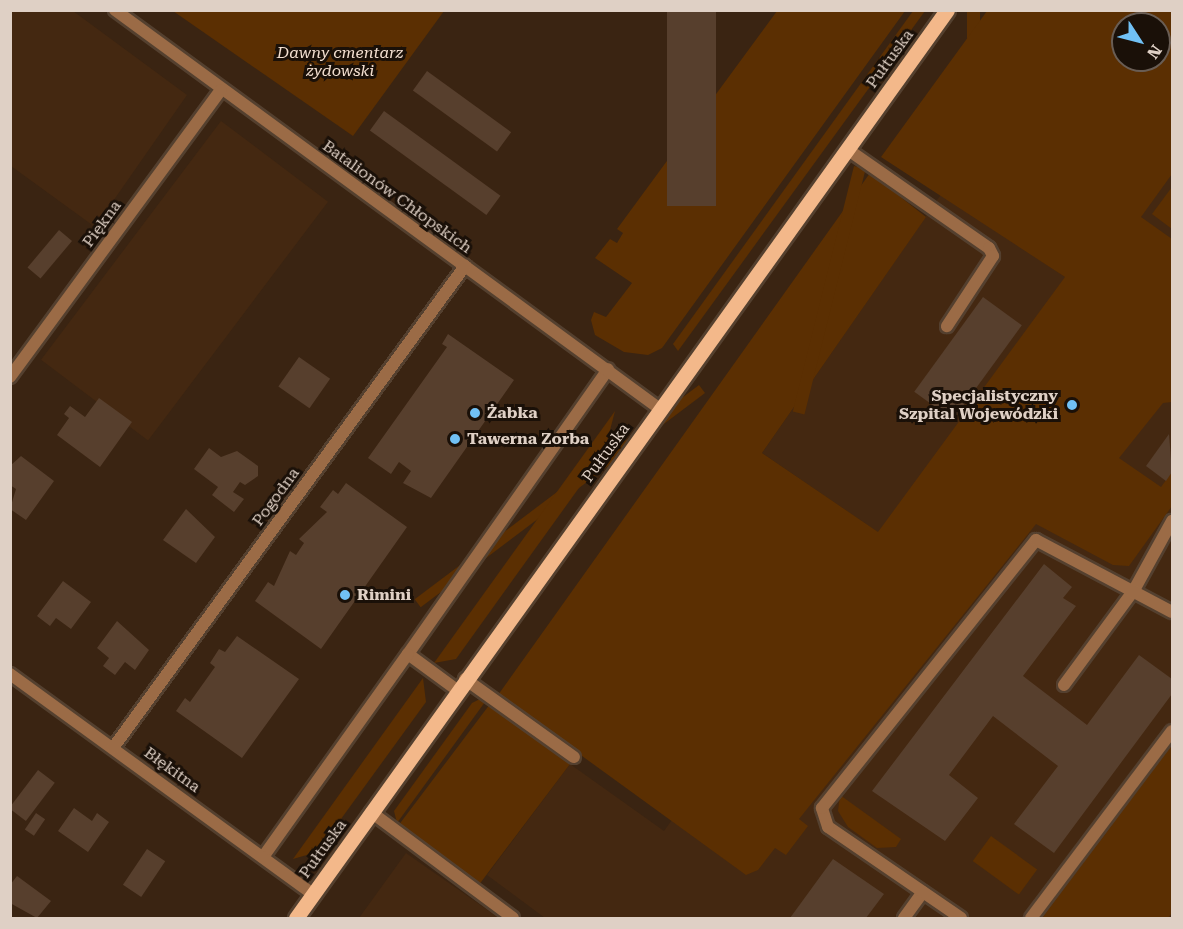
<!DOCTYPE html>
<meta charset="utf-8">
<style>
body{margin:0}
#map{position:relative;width:1183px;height:929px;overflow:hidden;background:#3a2412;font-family:"Roboto Serif",serif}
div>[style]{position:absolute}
.built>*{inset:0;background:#442811;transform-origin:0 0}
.green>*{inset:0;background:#5b2f02;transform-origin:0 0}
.building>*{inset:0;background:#573f2d;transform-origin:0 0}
.roads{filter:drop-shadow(2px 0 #54402f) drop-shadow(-2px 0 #54402f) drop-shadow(0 2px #54402f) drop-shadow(0 -2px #54402f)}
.lane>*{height:12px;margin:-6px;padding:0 6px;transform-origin:6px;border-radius:6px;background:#9b6b46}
.street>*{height:12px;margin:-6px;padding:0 6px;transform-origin:6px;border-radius:6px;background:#9b6b46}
.primary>*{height:15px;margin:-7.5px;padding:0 7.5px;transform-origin:7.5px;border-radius:7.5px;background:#f3b88a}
.dots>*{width:16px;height:16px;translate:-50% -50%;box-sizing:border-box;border:3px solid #1a1008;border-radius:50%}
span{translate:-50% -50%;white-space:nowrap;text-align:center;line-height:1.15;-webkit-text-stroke:6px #1a1008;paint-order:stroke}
.park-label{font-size:16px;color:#f3dfd0;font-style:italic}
.street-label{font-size:16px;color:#dfd0c5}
.poi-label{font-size:16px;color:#dfd0c5;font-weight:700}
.right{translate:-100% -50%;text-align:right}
.left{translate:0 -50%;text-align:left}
.frame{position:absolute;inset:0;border:12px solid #dfd0c5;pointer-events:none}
.north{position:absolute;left:1111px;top:12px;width:60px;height:60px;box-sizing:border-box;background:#1a1008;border:2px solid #695d54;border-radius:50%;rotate:126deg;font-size:16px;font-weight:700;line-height:24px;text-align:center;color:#dfd0c5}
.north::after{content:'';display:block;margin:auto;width:21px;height:27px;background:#71c1f5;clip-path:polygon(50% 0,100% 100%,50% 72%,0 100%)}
</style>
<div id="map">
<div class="built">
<i style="clip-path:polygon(11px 10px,73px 11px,187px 95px,95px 227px,11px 166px)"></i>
<i style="left:221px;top:121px;width:134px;height:299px;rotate:37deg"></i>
<i style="clip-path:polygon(1172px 127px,1172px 918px,545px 918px,487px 875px,570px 764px,664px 831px,879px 533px,762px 453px,942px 193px,1065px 277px)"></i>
<i style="clip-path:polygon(406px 853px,499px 918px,359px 918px)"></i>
</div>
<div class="green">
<i style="clip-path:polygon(173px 11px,444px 11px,353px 136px)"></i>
<i style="clip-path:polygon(777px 11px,905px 11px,662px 348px,648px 355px,624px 352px,595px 335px,591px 320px,594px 312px,606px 317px,632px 283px,595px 258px,610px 239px,617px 243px,623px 233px,617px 229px)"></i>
<i style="clip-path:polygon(913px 11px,925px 11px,678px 351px,673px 344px)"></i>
<i style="left:967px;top:11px;width:13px;height:164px"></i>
<i style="clip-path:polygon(evenodd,987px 11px,1172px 11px,1172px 174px,1141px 217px,1172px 239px,1172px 402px,1163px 403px,1119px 458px,1161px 487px,1172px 472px,1172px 506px,1129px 566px,1113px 565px,1036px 524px,799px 819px,808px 826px,786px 855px,775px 848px,758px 870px,746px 875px,498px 695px,870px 173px,926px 217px,762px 453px,878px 532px,1065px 277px,881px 157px,987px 11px,1123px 24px,1159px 24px,1159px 60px,1123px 60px,1123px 24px)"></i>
<i style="left:854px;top:166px;width:12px;height:253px;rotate:14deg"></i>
<i style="clip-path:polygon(1172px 187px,1172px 229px,1152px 214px)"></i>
<i style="left:699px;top:385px;width:10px;height:356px;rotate:53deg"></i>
<i style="clip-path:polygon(615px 411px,604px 453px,456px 659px,434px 663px)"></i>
<i style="clip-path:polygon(423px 678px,426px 702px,317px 852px,293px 859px)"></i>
<i style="clip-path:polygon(480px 699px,485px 702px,397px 823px,394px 811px,472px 703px)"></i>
<i style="left:490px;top:704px;width:100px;height:151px;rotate:37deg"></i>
<i style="clip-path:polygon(1172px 745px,1172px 913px,1168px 918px,1042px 918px)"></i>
<i style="clip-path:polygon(840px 795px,901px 839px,896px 847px,877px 848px,848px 827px,838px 811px)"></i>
<i style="left:991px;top:836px;width:57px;height:31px;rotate:36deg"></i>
</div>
<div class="building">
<i style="left:667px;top:10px;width:49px;height:196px"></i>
<i style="left:427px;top:71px;width:104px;height:24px;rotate:36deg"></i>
<i style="left:384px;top:111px;width:144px;height:24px;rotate:36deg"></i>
<i style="left:59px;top:230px;width:17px;height:49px;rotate:40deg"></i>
<i style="left:983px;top:297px;width:48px;height:117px;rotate:36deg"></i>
<i style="clip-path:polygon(448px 334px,514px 380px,431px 498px,403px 483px,411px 471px,399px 462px,391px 474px,368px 458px,447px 347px,442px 344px)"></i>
<i style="left:299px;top:357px;width:38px;height:36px;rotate:35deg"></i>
<i style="clip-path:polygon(99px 398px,132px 422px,100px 467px,57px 435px,69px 418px,64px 414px,70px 406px,85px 417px)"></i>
<i style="clip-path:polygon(1169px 434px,1172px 472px,1166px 481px,1146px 466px)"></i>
<i style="clip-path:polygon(209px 448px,221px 457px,237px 451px,258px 466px,258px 476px,245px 485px,240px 482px,233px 492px,244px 499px,234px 512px,212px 495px,218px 487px,194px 469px)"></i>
<i style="clip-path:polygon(21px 456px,54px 481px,26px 520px,10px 509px,16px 489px,10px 485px,10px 466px)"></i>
<i style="clip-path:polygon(346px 483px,407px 527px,321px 649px,255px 601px,268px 582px,274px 586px,290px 551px,296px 555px,304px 543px,299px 539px,327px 512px,320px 507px,333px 490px,338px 494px)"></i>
<i style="clip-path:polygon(186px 509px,215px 537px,196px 563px,163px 540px)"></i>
<i style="clip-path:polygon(1044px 564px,1072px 587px,1063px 598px,1076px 606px,1023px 676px,1087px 725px,1139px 655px,1172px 679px,1172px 694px,1054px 853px,1014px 824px,1058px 766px,993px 716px,949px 775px,978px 798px,945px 841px,872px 791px)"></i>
<i style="clip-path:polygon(63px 581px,91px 602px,71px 629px,56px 618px,50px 626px,37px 616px)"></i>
<i style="clip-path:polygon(117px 621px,149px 650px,135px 670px,125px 662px,115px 675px,103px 666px,109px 658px,97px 648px)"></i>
<i style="clip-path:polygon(237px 636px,299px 679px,242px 758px,176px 711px,185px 698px,190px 702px,215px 667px,210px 663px,219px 649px,225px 652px)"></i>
<i style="left:38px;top:770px;width:21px;height:48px;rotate:37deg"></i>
<i style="clip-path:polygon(74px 808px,92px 821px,97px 813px,109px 822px,88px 852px,58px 831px)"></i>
<i style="left:36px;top:813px;width:11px;height:20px;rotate:34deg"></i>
<i style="left:147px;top:849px;width:22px;height:43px;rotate:34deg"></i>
<i style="clip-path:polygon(833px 859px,884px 894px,866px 918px,790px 918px)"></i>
<i style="clip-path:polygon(17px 876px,51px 901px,37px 918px,10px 903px,10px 885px)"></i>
</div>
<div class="roads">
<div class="lane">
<i style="left:847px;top:149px;width:173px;rotate:34.9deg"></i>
<i style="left:989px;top:248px;width:9px;rotate:63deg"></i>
<i style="left:993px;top:256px;width:84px;rotate:123.3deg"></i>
<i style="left:465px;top:679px;width:134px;rotate:35.6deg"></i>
<i style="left:1064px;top:685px;width:118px;rotate:-53.6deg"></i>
<i style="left:1134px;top:590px;width:79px;rotate:-61.2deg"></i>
<i style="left:457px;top:690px;width:61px;rotate:-143.7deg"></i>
<i style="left:408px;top:654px;width:348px;rotate:-54.9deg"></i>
<i style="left:263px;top:857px;width:249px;rotate:-54.5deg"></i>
<i style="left:904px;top:918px;width:32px;rotate:-54deg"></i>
<i style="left:961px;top:918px;width:161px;rotate:-145.6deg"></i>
<i style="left:828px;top:827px;width:20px;rotate:-108deg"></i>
<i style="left:822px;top:808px;width:343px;rotate:-51.4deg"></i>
<i style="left:1036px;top:540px;width:154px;rotate:27.9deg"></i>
<i style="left:1031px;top:918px;width:234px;rotate:-53deg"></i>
</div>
<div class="street">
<i style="left:115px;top:10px;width:675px;rotate:36.21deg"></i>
<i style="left:10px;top:377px;width:356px;rotate:-53.7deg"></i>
<i style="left:10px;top:674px;width:374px;rotate:36deg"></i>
<i style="left:113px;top:748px;width:597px;rotate:-53.86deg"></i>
<i style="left:371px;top:812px;width:177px;rotate:36.7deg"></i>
</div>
<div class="primary">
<i style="left:296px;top:918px;width:1117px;rotate:-54.36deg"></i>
</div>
</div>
<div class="dots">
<i style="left:1072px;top:405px;background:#71c1f5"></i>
<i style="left:475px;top:413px;background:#71c1f5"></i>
<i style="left:455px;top:439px;background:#71c1f5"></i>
<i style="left:345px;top:595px;background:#71c1f5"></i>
</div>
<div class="park-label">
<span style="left:340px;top:62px">Dawny cmentarz<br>żydowski</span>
</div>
<div class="street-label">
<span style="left:890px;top:59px;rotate:-54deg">Pułtuska</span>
<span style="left:397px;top:197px;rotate:36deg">Batalionów Chłopskich</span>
<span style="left:102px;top:224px;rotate:-54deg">Piękna</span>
<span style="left:606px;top:453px;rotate:-54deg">Pułtuska</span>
<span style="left:276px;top:497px;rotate:-54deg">Pogodna</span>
<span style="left:172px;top:770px;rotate:36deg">Błękitna</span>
<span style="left:323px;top:849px;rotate:-54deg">Pułtuska</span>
</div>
<div class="poi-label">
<span class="right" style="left:1058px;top:405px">Specjalistyczny<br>Szpital Wojewódzki</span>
<span class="left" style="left:487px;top:413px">Żabka</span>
<span class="left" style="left:467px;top:439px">Tawerna Zorba</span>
<span class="left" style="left:357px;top:595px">Rimini</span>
</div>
<div class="frame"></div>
<div class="north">N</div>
</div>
